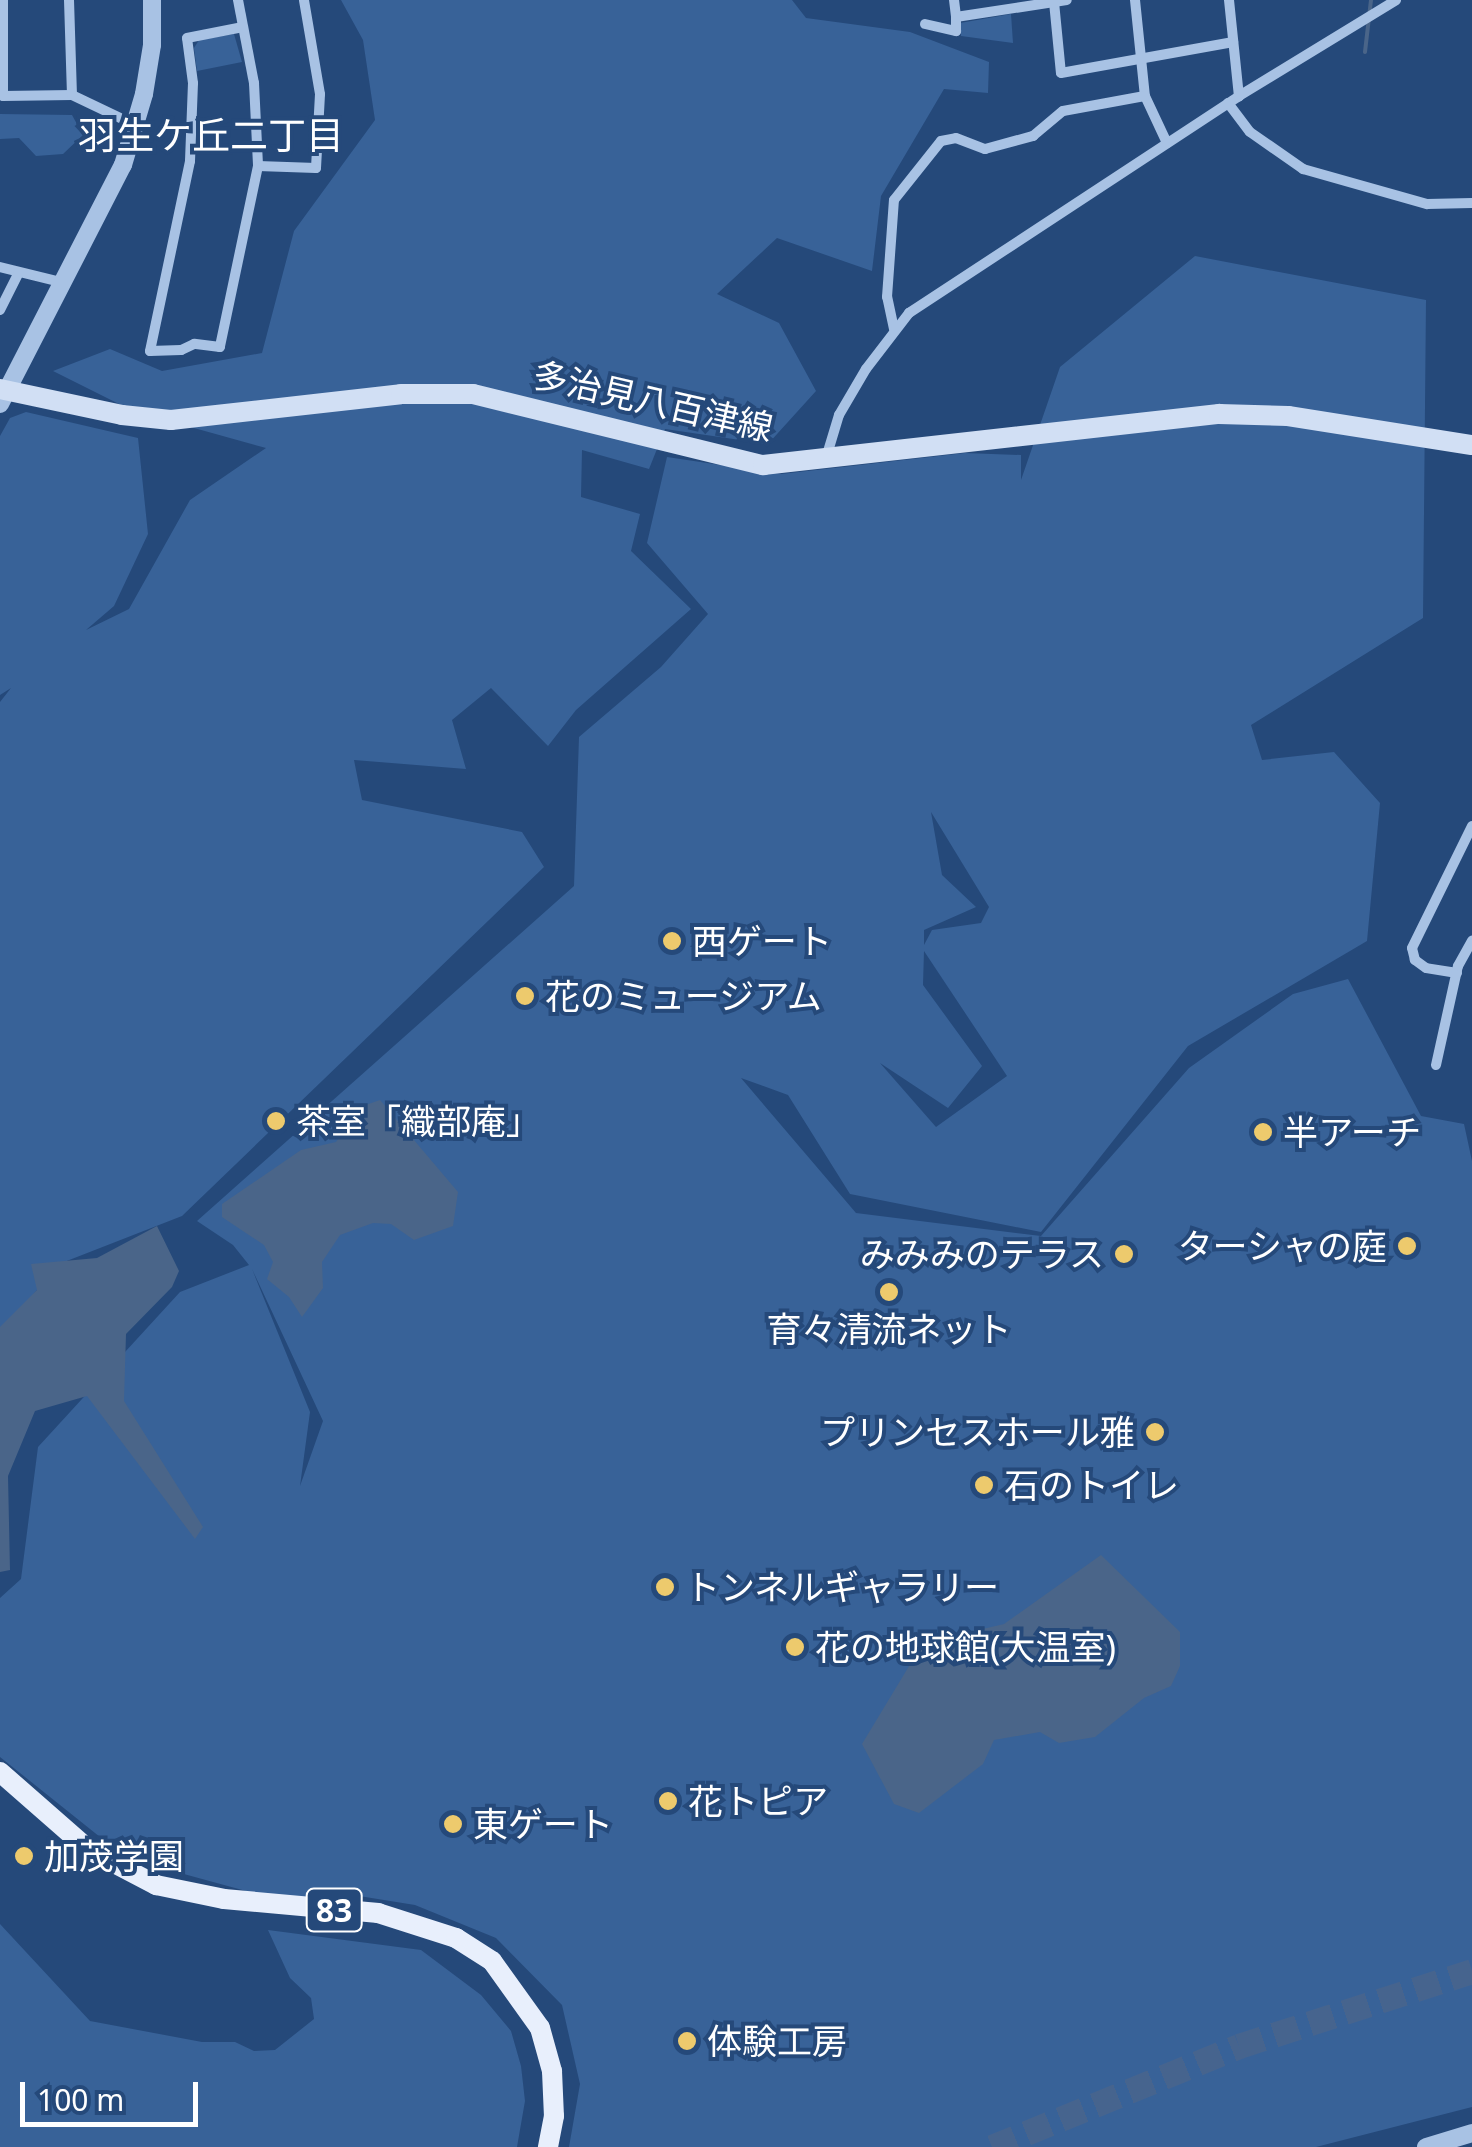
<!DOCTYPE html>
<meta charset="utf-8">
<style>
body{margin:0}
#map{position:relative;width:1472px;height:2147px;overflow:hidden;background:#25497a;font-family:"Noto Sans","Noto Sans JP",sans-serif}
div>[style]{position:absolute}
.green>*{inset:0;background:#386298}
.water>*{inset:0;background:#4a6589}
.stream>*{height:4px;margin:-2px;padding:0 2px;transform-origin:2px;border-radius:2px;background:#4a6589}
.motorway-tunnel>*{height:25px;margin-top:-12.5px;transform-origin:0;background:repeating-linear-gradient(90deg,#46648e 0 25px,transparent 0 37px)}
.minor>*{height:10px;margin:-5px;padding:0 5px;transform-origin:5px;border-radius:5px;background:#a8c2e4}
.tertiary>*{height:18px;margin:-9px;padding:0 9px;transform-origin:9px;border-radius:9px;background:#a8c2e4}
.secondary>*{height:20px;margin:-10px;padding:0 10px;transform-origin:10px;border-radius:10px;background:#d1dff4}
.primary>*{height:20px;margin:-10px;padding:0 10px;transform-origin:10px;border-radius:10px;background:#e8effc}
.dots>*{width:28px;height:28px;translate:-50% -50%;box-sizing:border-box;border:5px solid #25497a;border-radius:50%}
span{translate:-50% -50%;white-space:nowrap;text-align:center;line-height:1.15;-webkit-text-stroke:8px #25497a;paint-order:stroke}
.shield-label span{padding:2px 8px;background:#25497a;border:2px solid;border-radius:8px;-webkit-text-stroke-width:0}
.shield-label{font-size:32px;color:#fff;font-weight:700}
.street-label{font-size:35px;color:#fff}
.poi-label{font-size:35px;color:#fff}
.left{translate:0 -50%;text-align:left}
.right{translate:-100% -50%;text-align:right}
.neighbourhood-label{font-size:38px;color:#fff}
.scale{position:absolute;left:20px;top:2082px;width:178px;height:45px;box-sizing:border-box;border:5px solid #fff;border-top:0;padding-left:12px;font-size:30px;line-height:35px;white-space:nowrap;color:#fff;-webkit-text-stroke:8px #25497a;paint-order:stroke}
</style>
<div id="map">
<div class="green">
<i style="clip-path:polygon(341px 0,792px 0,806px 18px,910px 32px,989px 62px,988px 93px,944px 89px,881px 196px,872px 271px,777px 238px,717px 294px,779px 323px,816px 391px,768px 444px,665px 429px,649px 469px,582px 450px,581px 497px,640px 514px,631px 551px,691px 609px,576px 710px,548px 746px,491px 688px,452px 720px,466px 769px,354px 760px,362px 800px,522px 832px,544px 867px,182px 1216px,59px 1264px,0 1334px,0 702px,11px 688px,0 695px,0 436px,10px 418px,26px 412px,138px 438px,148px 534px,114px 606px,86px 630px,129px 609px,190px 500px,266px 448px,133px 411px,53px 371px,110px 349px,162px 371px,262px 353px,294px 231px,375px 120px,363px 40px)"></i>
<i style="clip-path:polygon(1011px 14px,1013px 43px,961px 36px,960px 23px)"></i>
<i style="clip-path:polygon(234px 34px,242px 62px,197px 71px,194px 48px,199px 40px)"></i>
<i style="clip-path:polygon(0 114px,72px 115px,83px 135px,63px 154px,36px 156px,19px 138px,0 139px)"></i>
<i style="clip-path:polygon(evenodd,1195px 256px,1426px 300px,1423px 618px,1251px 725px,1262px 760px,1334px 752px,1380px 803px,1367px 941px,1188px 1046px,1041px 1232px,850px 1194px,788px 1095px,741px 1078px,856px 1213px,1041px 1236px,1189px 1068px,1293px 994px,1348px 979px,1421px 1116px,1464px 1124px,1472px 1161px,1472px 2107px,1316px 2147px,569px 2147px,580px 2084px,562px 2005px,496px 1938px,415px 1905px,328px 1891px,313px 1898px,257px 1894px,140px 1862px,105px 1841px,0 1757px,0 1598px,21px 1579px,38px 1447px,180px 1292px,249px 1265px,233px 1245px,197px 1221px,574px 886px,579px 737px,661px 667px,708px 614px,647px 543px,667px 457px,781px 474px,965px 453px,1021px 455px,1021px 480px,1060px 367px,1195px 256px,931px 812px,989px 907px,981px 923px,932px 930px,924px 945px,924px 930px,976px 907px,942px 875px,931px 812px,1195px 256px,924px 951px,1007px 1076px,936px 1127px,880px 1063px,948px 1108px,982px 1066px,923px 985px,924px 951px,1195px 256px,252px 1269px,323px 1421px,300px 1486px,310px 1412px,252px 1269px)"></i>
<i style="clip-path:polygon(0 1924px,90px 2021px,202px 2042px,235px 2042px,254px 2051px,275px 2050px,314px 2019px,311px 1998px,290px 1978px,268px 1930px,421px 1950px,481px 1995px,511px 2031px,521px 2066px,525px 2101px,517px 2147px,0 2147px)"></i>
</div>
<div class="water">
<i style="clip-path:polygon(380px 1100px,458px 1192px,453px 1226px,414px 1240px,391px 1224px,373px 1223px,340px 1235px,322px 1262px,323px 1288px,302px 1317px,289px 1297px,267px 1279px,273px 1262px,264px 1245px,222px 1217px,222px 1204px,301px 1150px,336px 1142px,360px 1107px)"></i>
<i style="clip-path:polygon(157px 1226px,179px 1271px,172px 1287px,126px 1334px,124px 1401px,203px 1527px,195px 1539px,87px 1396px,35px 1411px,8px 1476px,10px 1570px,0 1572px,0 1327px,37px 1290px,31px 1264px,97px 1258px)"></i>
<i style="clip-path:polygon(1101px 1555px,1180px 1632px,1180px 1666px,1171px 1686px,1144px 1698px,1095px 1737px,1059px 1743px,1040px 1732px,994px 1740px,983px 1764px,919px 1813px,894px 1804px,862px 1744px,923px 1643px,1004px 1624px)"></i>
</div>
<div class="stream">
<i style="left:1365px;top:52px;width:52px;rotate:-83.4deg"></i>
</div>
<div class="motorway-tunnel">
<i style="left:992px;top:2147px;width:267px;rotate:-22.2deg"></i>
<i style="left:1239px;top:2046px;width:245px;rotate:-17.8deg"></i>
</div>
<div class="minor">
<i style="left:3px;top:0;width:96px;rotate:90deg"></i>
<i style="left:3px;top:96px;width:69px;rotate:-0.8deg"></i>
<i style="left:72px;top:95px;width:72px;rotate:25.5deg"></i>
<i style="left:69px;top:0;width:95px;rotate:88.2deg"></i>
<i style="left:238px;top:0;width:85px;rotate:79.1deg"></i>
<i style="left:254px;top:83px;width:83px;rotate:87.2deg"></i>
<i style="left:258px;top:166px;width:185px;rotate:101.9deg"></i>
<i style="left:220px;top:347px;width:26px;rotate:-173deg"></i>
<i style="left:194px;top:344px;width:14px;rotate:155deg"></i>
<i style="left:181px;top:350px;width:31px;rotate:178deg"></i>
<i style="left:150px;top:351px;width:194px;rotate:-78.1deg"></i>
<i style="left:190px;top:161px;width:78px;rotate:-87.8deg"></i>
<i style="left:193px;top:83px;width:45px;rotate:-97.6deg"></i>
<i style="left:187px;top:38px;width:57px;rotate:-11.1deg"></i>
<i style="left:954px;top:0;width:17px;rotate:83deg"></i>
<i style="left:956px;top:17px;width:112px;rotate:-8.7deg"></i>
<i style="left:1135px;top:0;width:97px;rotate:84.1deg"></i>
<i style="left:1145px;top:96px;width:52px;rotate:64.9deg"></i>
<i style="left:1229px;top:0;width:97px;rotate:84.1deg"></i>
<i style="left:1054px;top:2px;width:71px;rotate:84.4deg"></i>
<i style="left:1061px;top:73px;width:175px;rotate:-10.2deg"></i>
<i style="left:925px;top:24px;width:32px;rotate:13deg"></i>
<i style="left:956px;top:31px;width:14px;rotate:-90deg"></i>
<i style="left:1228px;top:103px;width:36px;rotate:53deg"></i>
<i style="left:1250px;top:132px;width:65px;rotate:34.9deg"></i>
<i style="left:1303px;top:169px;width:129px;rotate:15.8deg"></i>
<i style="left:1427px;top:204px;width:45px;rotate:-1.3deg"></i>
<i style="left:258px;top:166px;width:58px;rotate:2deg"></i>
<i style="left:316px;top:168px;width:74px;rotate:-86.9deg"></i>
<i style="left:320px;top:94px;width:95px;rotate:-99.7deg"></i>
<i style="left:0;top:267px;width:63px;rotate:13.8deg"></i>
<i style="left:0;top:310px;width:42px;rotate:-63.4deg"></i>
<i style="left:894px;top:329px;width:33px;rotate:-102deg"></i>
<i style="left:887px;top:297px;width:97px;rotate:-85.9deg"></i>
<i style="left:894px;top:200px;width:75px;rotate:-51.5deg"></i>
<i style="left:941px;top:141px;width:15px;rotate:-11deg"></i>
<i style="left:956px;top:138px;width:31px;rotate:21deg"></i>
<i style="left:985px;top:149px;width:50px;rotate:-15.2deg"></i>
<i style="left:1033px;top:136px;width:39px;rotate:-40deg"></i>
<i style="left:1063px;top:111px;width:83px;rotate:-10.4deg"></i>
<i style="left:826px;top:458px;width:45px;rotate:-73.2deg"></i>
<i style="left:839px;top:415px;width:53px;rotate:-59.6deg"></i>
<i style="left:866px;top:369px;width:71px;rotate:-52.5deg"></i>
<i style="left:909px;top:313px;width:395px;rotate:-33.3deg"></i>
<i style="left:1239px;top:96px;width:184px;rotate:-31.4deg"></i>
<i style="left:1457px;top:973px;width:31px;rotate:-171deg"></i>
<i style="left:1426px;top:968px;width:14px;rotate:-144deg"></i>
<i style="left:1415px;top:960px;width:12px;rotate:-104deg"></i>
<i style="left:1412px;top:948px;width:136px;rotate:-63.8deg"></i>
<i style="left:1436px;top:1065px;width:101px;rotate:-77.5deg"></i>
<i style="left:1458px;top:966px;width:29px;rotate:-61deg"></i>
</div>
<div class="tertiary">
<i style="left:0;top:404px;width:269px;rotate:-62.8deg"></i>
<i style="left:123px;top:165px;width:74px;rotate:-73.5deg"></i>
<i style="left:144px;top:94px;width:50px;rotate:-80.7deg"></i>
<i style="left:152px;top:45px;width:45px;rotate:-90deg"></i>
<i style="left:1426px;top:2147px;width:48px;rotate:-16.9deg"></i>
</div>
<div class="secondary">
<i style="left:0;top:389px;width:125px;rotate:12deg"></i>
<i style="left:122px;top:415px;width:49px;rotate:5.8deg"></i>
<i style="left:171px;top:420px;width:231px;rotate:-6.4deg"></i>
<i style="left:401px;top:394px;width:72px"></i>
<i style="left:473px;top:394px;width:299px;rotate:13.8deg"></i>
<i style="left:763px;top:465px;width:459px;rotate:-6.4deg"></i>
<i style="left:1219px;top:414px;width:69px;rotate:1.7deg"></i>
<i style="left:1288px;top:416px;width:186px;rotate:9deg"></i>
</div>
<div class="primary">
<i style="left:0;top:1772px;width:118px;rotate:41.2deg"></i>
<i style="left:89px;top:1850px;width:76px;rotate:27.6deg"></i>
<i style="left:156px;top:1885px;width:69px;rotate:11.6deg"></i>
<i style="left:224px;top:1899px;width:155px;rotate:5.2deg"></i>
<i style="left:378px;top:1913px;width:82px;rotate:17.8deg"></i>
<i style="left:456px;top:1938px;width:43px;rotate:32.6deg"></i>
<i style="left:492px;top:1961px;width:82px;rotate:54.4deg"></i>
<i style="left:540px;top:2028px;width:45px;rotate:74.4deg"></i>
<i style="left:552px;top:2071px;width:45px;rotate:87.5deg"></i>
<i style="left:554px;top:2116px;width:32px;rotate:101deg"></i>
</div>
<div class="dots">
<i style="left:672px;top:941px;background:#edca6d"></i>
<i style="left:525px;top:996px;background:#edca6d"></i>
<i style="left:276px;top:1121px;background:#edca6d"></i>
<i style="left:1263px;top:1132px;background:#edca6d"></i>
<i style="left:1407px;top:1246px;background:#edca6d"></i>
<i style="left:1124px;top:1254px;background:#edca6d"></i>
<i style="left:889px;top:1292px;background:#edca6d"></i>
<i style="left:1155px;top:1432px;background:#edca6d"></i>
<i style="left:984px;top:1485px;background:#edca6d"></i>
<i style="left:665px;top:1587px;background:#edca6d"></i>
<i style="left:795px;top:1647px;background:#edca6d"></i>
<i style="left:668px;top:1801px;background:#edca6d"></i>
<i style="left:453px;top:1824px;background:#edca6d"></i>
<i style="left:24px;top:1856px;background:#edca6d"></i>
<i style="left:687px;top:2041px;background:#edca6d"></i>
</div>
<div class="shield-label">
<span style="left:334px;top:1910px">83</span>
</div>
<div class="street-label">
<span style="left:653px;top:401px;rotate:13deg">多治見八百津線</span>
</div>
<div class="poi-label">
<span class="left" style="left:692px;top:941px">西ゲート</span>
<span class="left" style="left:545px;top:996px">花のミュージアム</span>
<span class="left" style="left:296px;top:1121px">茶室「織部庵」</span>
<span class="left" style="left:1283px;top:1132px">半アーチ</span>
<span class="right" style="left:1387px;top:1246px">ターシャの庭</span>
<span class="right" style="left:1104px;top:1254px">みみみのテラス</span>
<span style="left:889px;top:1329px">育々清流ネット</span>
<span class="right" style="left:1135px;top:1432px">プリンセスホール雅</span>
<span class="left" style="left:1004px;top:1485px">石のトイレ</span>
<span class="left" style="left:685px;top:1587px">トンネルギャラリー</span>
<span class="left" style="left:815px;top:1647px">花の地球館(大温室)</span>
<span class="left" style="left:688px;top:1801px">花トピア</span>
<span class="left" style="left:473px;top:1824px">東ゲート</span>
<span class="left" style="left:44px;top:1856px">加茂学園</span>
<span class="left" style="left:707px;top:2041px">体験工房</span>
</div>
<div class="neighbourhood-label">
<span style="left:211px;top:135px">羽生ケ丘二丁目</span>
</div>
<div class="scale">100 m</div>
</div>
